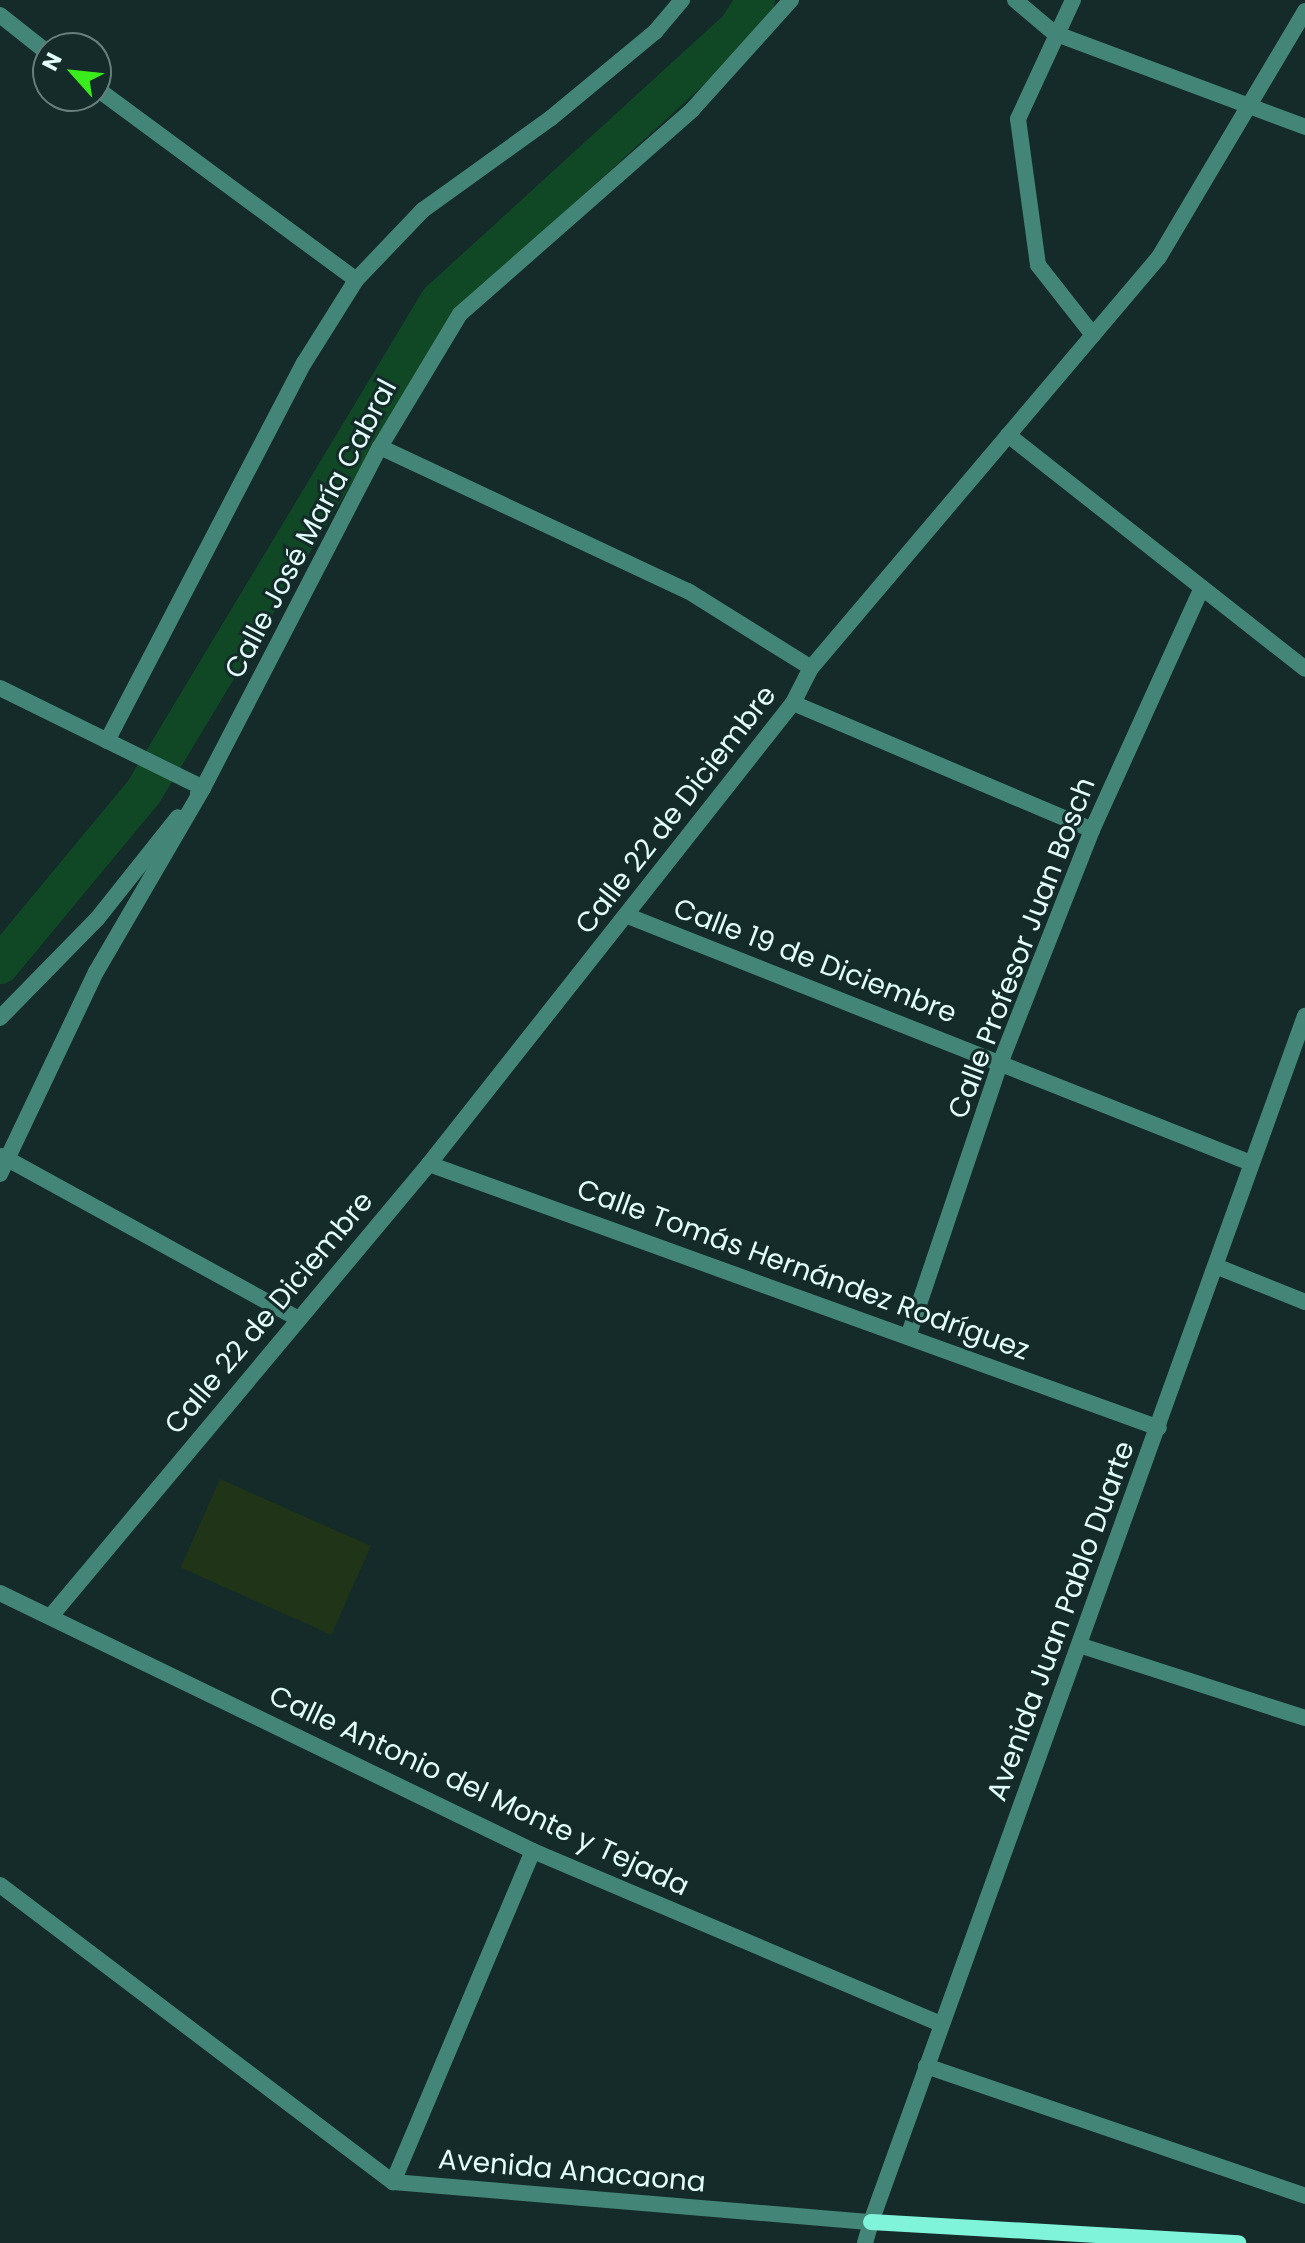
<!DOCTYPE html>
<meta charset="utf-8">
<style>
body{margin:0}
#map{position:relative;width:1305px;height:2243px;overflow:hidden;background:#142b29;font-family:Poppins,sans-serif}
div>[style]{position:absolute}
.green>*{inset:0;background:#203517;transform-origin:0 0}
.canal>*{height:38px;margin:-19px;padding:0 19px;transform-origin:19px;border-radius:19px;background:#104826}
.minor>*{height:16px;margin:-8px;padding:0 8px;transform-origin:8px;border-radius:8px;background:#438678}
.tertiary>*{height:16px;margin:-8px;padding:0 8px;transform-origin:8px;border-radius:8px;background:#438678}
.secondary>*{height:16px;margin:-8px;padding:0 8px;transform-origin:8px;border-radius:8px;background:#80f4db}
span{translate:-50% -50%;white-space:nowrap;text-align:center;line-height:1.15;-webkit-text-stroke:6px #142b29;paint-order:stroke}
.street-label{font-size:28px;color:#e1fcf9}
.north{position:absolute;left:32px;top:32px;width:80px;height:80px;box-sizing:border-box;background:#142b29;border:2px solid #667f7c;border-radius:50%;rotate:297deg;font-size:22px;font-weight:700;line-height:32px;text-align:center;color:#e1fcf9}
.north::after{content:'';display:block;margin:auto;width:28px;height:36px;background:#3bec1d;clip-path:polygon(50% 0,100% 100%,50% 72%,0 100%)}
</style>
<div id="map">
<div class="green">
<i style="left:220px;top:1479px;width:165px;height:97px;rotate:24deg"></i>
</div>
<div class="canal">
<i style="left:0;top:965px;width:224px;rotate:-50.3deg"></i>
<i style="left:143px;top:793px;width:574px;rotate:-58.97deg"></i>
<i style="left:439px;top:301px;width:403px;rotate:-42.4deg"></i>
<i style="left:737px;top:29px;width:35px;rotate:-57deg"></i>
</div>
<div class="minor">
<i style="left:1015px;top:0;width:51px;rotate:40.2deg"></i>
<i style="left:1054px;top:33px;width:268px;rotate:20.5deg"></i>
<i style="left:1073px;top:0;width:131px;rotate:114.8deg"></i>
<i style="left:1018px;top:119px;width:147px;rotate:82.2deg"></i>
<i style="left:1038px;top:265px;width:89px;rotate:51.8deg"></i>
<i style="left:0;top:15px;width:61px;rotate:38.4deg"></i>
<i style="left:96px;top:88px;width:323px;rotate:36.4deg"></i>
<i style="left:1008px;top:435px;width:378px;rotate:38.2deg"></i>
<i style="left:380px;top:447px;width:340px;rotate:25.1deg"></i>
<i style="left:688px;top:591px;width:145px;rotate:32deg"></i>
<i style="left:0;top:688px;width:226px;rotate:26.2deg"></i>
<i style="left:203px;top:788px;width:8px;rotate:130deg"></i>
<i style="left:793px;top:703px;width:325px;rotate:23deg"></i>
<i style="left:107px;top:741px;width:426px;rotate:-62.5deg"></i>
<i style="left:304px;top:363px;width:98px;rotate:-57.9deg"></i>
<i style="left:356px;top:280px;width:97px;rotate:-46.3deg"></i>
<i style="left:423px;top:210px;width:158px;rotate:-35.7deg"></i>
<i style="left:551px;top:118px;width:135px;rotate:-39.6deg"></i>
<i style="left:655px;top:32px;width:42px;rotate:-49.8deg"></i>
<i style="left:628px;top:916px;width:670px;rotate:21.63deg"></i>
<i style="left:0;top:1018px;width:139px;rotate:-45.6deg"></i>
<i style="left:97px;top:919px;width:130px;rotate:-51.5deg"></i>
<i style="left:2px;top:1156px;width:337px;rotate:28.8deg"></i>
<i style="left:429px;top:1164px;width:776px;rotate:19.88deg"></i>
<i style="left:0;top:1174px;width:224px;rotate:-64.6deg"></i>
<i style="left:96px;top:972px;width:213px;rotate:-59.8deg"></i>
<i style="left:203px;top:788px;width:384px;rotate:-62.6deg"></i>
<i style="left:380px;top:447px;width:155px;rotate:-59deg"></i>
<i style="left:460px;top:314px;width:309px;rotate:-41.3deg"></i>
<i style="left:692px;top:110px;width:148px;rotate:-48deg"></i>
<i style="left:1218px;top:1267px;width:94px;rotate:21.9deg"></i>
<i style="left:909px;top:1334px;width:288px;rotate:-71.4deg"></i>
<i style="left:1001px;top:1061px;width:248px;rotate:-68.5deg"></i>
<i style="left:1092px;top:830px;width:266px;rotate:-65.6deg"></i>
<i style="left:0;top:1593px;width:592px;rotate:25.83deg"></i>
<i style="left:533px;top:1851px;width:444px;rotate:23deg"></i>
<i style="left:51px;top:1616px;width:589px;rotate:-50.09deg"></i>
<i style="left:429px;top:1164px;width:587px;rotate:-51.71deg"></i>
<i style="left:793px;top:703px;width:39px;rotate:-63deg"></i>
<i style="left:811px;top:668px;width:539px;rotate:-49.74deg"></i>
<i style="left:1159px;top:257px;width:286px;rotate:-59.3deg"></i>
<i style="left:1082px;top:1646px;width:234px;rotate:17.9deg"></i>
<i style="left:0;top:1885px;width:493px;rotate:37.1deg"></i>
<i style="left:393px;top:2182px;width:480px;rotate:4.8deg"></i>
<i style="left:871px;top:2222px;width:1282px;rotate:-70.21deg"></i>
<i style="left:926px;top:2066px;width:401px;rotate:18.9deg"></i>
<i style="left:393px;top:2182px;width:359px;rotate:-67.1deg"></i>
</div>
<div class="tertiary">
<i style="left:865px;top:2243px;width:22px;rotate:-74deg"></i>
</div>
<div class="secondary">
<i style="left:871px;top:2222px;width:368px;rotate:3.3deg"></i>
</div>
<div class="street-label">
<span style="left:311px;top:529px;rotate:-62deg">Calle José María Cabral</span>
<span style="left:676px;top:810px;rotate:-52deg">Calle 22 de Diciembre</span>
<span style="left:1022px;top:948px;rotate:-69deg">Calle Profesor Juan Bosch</span>
<span style="left:815px;top:961px;rotate:21deg">Calle 19 de Diciembre</span>
<span style="left:803px;top:1270px;rotate:20deg">Calle Tomás Hernández Rodríguez</span>
<span style="left:269px;top:1313px;rotate:-50deg">Calle 22 de Diciembre</span>
<span style="left:1061px;top:1621px;rotate:-70deg">Avenida Juan Pablo Duarte</span>
<span style="left:479px;top:1791px;rotate:25deg">Calle Antonio del Monte y Tejada</span>
<span style="left:572px;top:2171px;rotate:5deg">Avenida Anacaona</span>
</div>
<div class="north">N</div>
</div>
